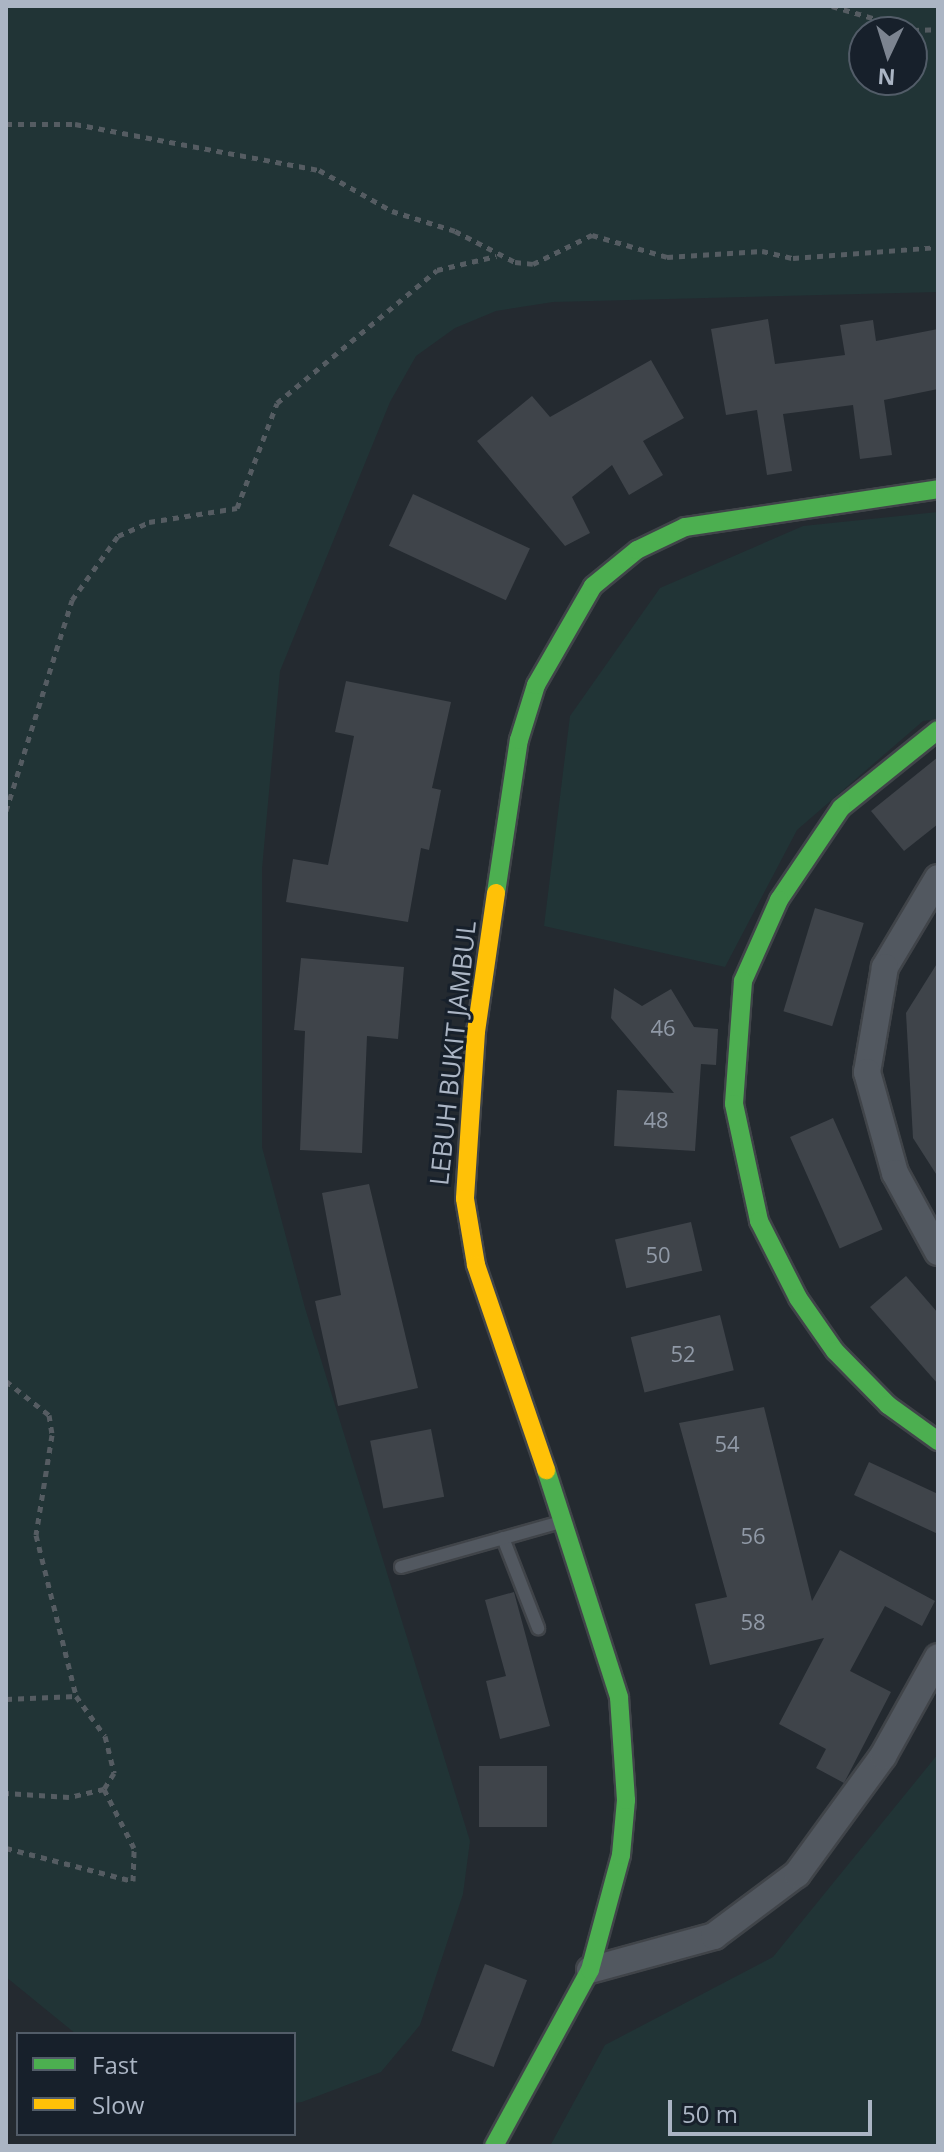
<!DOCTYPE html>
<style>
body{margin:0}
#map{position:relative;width:944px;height:2152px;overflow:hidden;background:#242a30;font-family:"Open Sans",sans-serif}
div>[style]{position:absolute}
.green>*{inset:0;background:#213436}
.building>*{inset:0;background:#3f444a;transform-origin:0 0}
.path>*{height:5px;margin-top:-2.5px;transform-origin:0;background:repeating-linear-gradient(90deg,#555c62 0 6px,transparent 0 12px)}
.roads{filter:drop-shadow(2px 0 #404449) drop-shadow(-2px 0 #404449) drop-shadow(0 2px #404449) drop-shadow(0 -2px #404449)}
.lane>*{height:12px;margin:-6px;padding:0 6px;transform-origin:6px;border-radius:6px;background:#525860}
.street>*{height:26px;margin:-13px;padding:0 13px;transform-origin:13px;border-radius:13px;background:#525860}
.fast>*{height:18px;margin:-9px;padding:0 9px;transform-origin:9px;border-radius:9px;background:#4caf50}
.slow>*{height:18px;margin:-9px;padding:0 9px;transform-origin:9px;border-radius:9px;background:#ffc107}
span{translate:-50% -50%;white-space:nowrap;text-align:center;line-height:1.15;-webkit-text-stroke:6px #17202b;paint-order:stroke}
.number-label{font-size:22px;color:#9099a6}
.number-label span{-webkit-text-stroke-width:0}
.street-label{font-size:26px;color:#abb5c4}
.frame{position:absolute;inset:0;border:8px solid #abb5c4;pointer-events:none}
.legend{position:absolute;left:16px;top:2032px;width:280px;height:104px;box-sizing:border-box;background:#17202b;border:2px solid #525c68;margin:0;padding:10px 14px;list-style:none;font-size:24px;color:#abb5c4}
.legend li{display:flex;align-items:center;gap:16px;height:40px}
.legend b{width:40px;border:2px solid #525c68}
.north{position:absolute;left:848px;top:16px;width:80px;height:80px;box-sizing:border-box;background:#17202b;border:2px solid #525c68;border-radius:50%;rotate:184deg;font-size:22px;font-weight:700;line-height:32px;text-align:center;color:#abb5c4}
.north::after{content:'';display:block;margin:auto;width:28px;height:36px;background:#7c8490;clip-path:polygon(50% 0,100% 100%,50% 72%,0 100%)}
.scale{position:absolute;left:668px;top:2100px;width:204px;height:36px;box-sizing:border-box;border:4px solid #abb5c4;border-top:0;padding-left:10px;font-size:24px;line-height:28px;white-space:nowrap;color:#abb5c4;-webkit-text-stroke:6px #17202b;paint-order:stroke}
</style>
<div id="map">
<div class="green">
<i style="clip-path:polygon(evenodd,6px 6px,938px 6px,938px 292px,553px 302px,496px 311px,455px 328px,416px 356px,390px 402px,280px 671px,262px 869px,262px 1147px,305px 1308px,470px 1841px,463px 1894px,420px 2025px,381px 2072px,302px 2102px,294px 2103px,294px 2034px,76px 2034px,6px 1977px,6px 6px,864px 32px,912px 32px,912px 80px,864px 80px,864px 32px)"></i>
<i style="clip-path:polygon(938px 512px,938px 719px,923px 721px,797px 830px,725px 967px,544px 926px,570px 716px,660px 588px,803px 526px)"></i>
<i style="clip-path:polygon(938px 1754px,938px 2146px,550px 2146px,605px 2045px,773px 1957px)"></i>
</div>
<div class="building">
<i style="clip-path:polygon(768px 319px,775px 364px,845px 355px,840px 325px,873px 320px,876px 341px,938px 329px,938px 389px,884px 400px,892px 455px,860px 459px,853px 405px,783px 414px,792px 471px,767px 475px,757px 410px,726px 415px,711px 329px)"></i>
<i style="clip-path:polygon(651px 360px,684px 418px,643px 441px,663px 475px,629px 495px,612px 465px,572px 497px,590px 533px,565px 546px,477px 441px,532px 396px,550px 417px)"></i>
<i style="left:413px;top:494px;width:129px;height:57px;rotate:25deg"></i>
<i style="clip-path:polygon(346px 681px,451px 702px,432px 788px,441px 790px,429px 850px,421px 848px,408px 922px,286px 902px,293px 859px,328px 865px,354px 736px,335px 732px)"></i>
<i style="clip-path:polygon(938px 757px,938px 824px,904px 851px,871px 811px)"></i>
<i style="left:815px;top:908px;width:51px;height:108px;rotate:17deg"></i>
<i style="clip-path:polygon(301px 958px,404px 967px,398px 1039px,367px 1036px,362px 1153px,300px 1150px,305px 1031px,294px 1030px)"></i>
<i style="clip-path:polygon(938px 962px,938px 1177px,913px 1138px,906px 1013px)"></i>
<i style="clip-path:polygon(614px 988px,642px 1006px,671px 989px,694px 1027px,718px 1029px,716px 1065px,701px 1064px,695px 1151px,614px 1146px,617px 1090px,674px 1093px,611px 1018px)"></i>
<i style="left:833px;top:1118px;width:122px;height:47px;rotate:66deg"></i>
<i style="clip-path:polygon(369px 1184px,418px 1388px,338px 1406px,315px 1301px,341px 1295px,322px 1193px)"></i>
<i style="left:691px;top:1222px;width:50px;height:78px;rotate:77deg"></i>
<i style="clip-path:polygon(906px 1276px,938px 1313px,938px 1384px,870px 1307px)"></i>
<i style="left:720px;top:1315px;width:57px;height:92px;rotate:76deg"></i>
<i style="clip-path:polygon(764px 1407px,812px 1601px,840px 1550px,935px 1601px,922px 1626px,885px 1606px,850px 1671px,891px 1692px,844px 1783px,816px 1768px,826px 1749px,779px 1724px,824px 1638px,710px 1665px,695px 1604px,727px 1597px,679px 1423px)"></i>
<i style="left:431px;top:1429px;width:69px;height:62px;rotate:79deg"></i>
<i style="clip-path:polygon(869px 1462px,938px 1494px,938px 1534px,854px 1495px)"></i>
<i style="clip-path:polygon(514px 1592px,550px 1726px,500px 1739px,486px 1681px,506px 1676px,485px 1600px)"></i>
<i style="left:479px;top:1766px;width:68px;height:61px"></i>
<i style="left:485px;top:1964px;width:45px;height:93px;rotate:21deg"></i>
</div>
<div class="path">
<i style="left:832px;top:6px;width:84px;rotate:16.5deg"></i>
<i style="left:913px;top:30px;width:25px;rotate:-2deg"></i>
<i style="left:6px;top:124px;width:69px"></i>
<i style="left:75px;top:124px;width:248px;rotate:10.7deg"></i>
<i style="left:319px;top:170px;width:84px;rotate:29.3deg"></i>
<i style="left:392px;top:211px;width:66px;rotate:17.6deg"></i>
<i style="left:455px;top:231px;width:68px;rotate:27.3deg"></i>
<i style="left:515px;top:262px;width:18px;rotate:6deg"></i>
<i style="left:533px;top:264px;width:66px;rotate:-26.2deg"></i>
<i style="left:592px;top:235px;width:78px;rotate:16.3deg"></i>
<i style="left:667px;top:257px;width:95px;rotate:-3.6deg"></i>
<i style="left:762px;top:251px;width:32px;rotate:13deg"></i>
<i style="left:793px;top:258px;width:145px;rotate:-4.3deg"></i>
<i style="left:6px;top:811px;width:221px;rotate:-72.6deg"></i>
<i style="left:72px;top:600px;width:79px;rotate:-54.3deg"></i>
<i style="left:118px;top:536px;width:34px;rotate:-24deg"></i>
<i style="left:149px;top:522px;width:89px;rotate:-9deg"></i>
<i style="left:237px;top:508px;width:112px;rotate:-69.1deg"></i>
<i style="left:277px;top:403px;width:208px;rotate:-39.7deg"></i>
<i style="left:437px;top:270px;width:61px;rotate:-13.3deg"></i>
<i style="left:6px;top:1381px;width:55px;rotate:38.3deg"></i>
<i style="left:49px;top:1415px;width:20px;rotate:81deg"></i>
<i style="left:52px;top:1435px;width:101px;rotate:99.1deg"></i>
<i style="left:36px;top:1535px;width:166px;rotate:76deg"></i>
<i style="left:76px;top:1696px;width:49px;rotate:54.1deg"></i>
<i style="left:105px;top:1736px;width:38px;rotate:76deg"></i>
<i style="left:114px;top:1773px;width:19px;rotate:122deg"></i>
<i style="left:104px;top:1789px;width:36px;rotate:167deg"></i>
<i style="left:69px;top:1797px;width:63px;rotate:-176.4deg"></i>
<i style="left:6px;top:1699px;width:70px;rotate:-2.5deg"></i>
<i style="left:6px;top:1848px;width:131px;rotate:14.6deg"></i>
<i style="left:133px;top:1881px;width:33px;rotate:-88deg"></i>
<i style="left:134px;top:1848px;width:66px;rotate:-117deg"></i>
</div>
<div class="roads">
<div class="lane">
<i style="left:503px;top:1538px;width:97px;rotate:68.7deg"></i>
<i style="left:401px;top:1567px;width:166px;rotate:-15.7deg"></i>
</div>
<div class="street">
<i style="left:938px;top:878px;width:104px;rotate:120.8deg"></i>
<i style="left:885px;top:967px;width:107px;rotate:99.7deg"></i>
<i style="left:867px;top:1072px;width:105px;rotate:74.5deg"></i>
<i style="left:895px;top:1173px;width:90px;rotate:61.4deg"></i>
<i style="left:590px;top:1970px;width:129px;rotate:-15.3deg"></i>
<i style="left:714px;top:1936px;width:104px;rotate:-36.8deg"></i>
<i style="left:797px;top:1874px;width:146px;rotate:-53.9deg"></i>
<i style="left:883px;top:1756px;width:113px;rotate:-60.9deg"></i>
</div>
<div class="fast">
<i style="left:938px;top:730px;width:124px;rotate:141.2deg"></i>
<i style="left:841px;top:808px;width:111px;rotate:124deg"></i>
<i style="left:779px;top:900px;width:89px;rotate:114deg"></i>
<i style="left:743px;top:981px;width:123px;rotate:94.2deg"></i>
<i style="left:734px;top:1104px;width:120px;rotate:77.9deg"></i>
<i style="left:759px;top:1221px;width:86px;rotate:63.1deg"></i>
<i style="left:798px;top:1298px;width:65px;rotate:55.1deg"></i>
<i style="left:835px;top:1351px;width:76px;rotate:45.5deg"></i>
<i style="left:888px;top:1405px;width:62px;rotate:35.8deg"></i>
<i style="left:496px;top:893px;width:155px;rotate:-81.5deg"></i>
<i style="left:519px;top:740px;width:58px;rotate:-72.8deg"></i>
<i style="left:536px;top:685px;width:114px;rotate:-60.1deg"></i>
<i style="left:593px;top:586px;width:57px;rotate:-39.3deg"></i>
<i style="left:637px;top:550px;width:53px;rotate:-25.6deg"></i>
<i style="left:685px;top:527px;width:256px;rotate:-8.5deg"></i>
<i style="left:494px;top:2146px;width:200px;rotate:-61.4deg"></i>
<i style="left:590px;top:1970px;width:119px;rotate:-74.9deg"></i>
<i style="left:621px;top:1855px;width:55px;rotate:-84.8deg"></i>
<i style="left:626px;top:1800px;width:103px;rotate:-93.9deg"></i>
<i style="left:619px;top:1697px;width:238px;rotate:-107.8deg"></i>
</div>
<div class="slow">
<i style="left:496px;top:893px;width:140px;rotate:98.2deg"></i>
<i style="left:476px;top:1032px;width:167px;rotate:93.8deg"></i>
<i style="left:465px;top:1199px;width:67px;rotate:80.5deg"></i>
<i style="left:476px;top:1265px;width:217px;rotate:71.1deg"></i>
</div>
</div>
<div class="number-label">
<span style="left:663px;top:1028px">46</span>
<span style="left:656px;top:1120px">48</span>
<span style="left:658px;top:1255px">50</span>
<span style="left:683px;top:1354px">52</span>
<span style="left:727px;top:1444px">54</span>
<span style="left:753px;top:1536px">56</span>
<span style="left:753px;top:1622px">58</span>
</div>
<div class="street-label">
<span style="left:453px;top:1053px;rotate:-84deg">LEBUH BUKIT JAMBUL</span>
</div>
<div class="frame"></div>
<ul class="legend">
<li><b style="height:10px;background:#4caf50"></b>Fast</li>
<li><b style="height:10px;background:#ffc107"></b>Slow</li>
</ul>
<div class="north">N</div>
<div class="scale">50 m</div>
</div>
